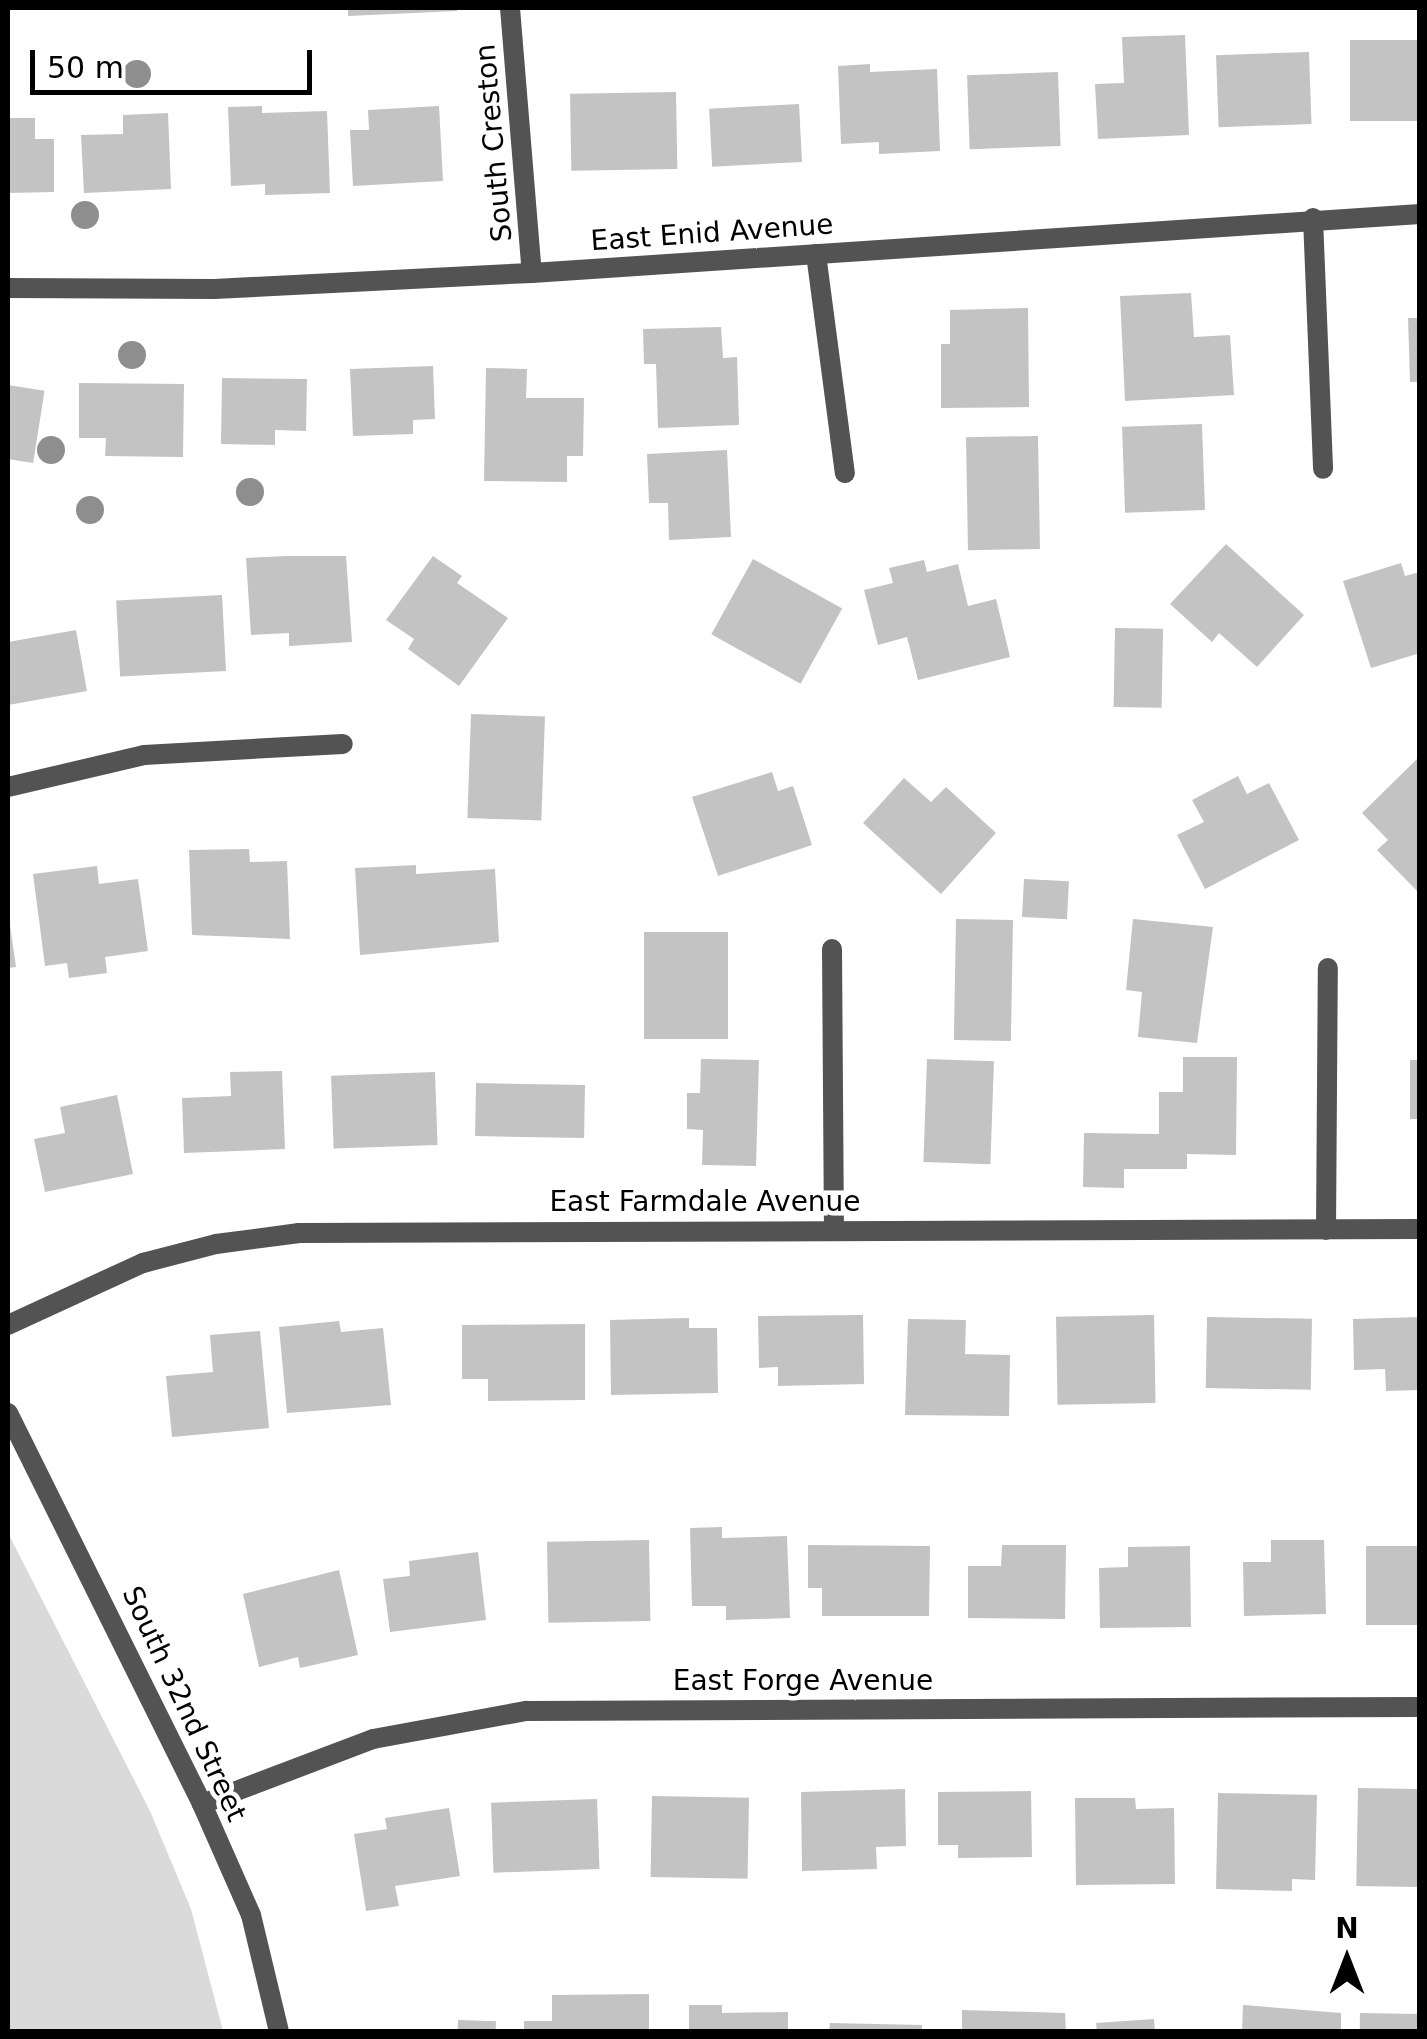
<!DOCTYPE html>
<style>
body{margin:0}
#map{position:relative;width:1427px;height:2039px;overflow:hidden;background:#fff;font-family:"DejaVu Sans",sans-serif}
div>[style]{position:absolute}
.green>*{inset:0;background:#dadada}
.building>*{inset:0;background:#c3c3c3;transform-origin:0 0}
.minor>*{height:20px;margin:-10px;padding:0 10px;transform-origin:10px;border-radius:10px;background:#535353}
.tertiary>*{height:20px;margin:-10px;padding:0 10px;transform-origin:10px;border-radius:10px;background:#535353}
.trees>*{width:28px;height:28px;margin:-14px;border-radius:50%;background:#8e8e8e}
span{translate:-50% -50%;white-space:nowrap;text-align:center;line-height:1.15;-webkit-text-stroke:9px #fff;paint-order:stroke}
.street-label{font-size:28px;color:#000}
.frame{position:absolute;inset:0;border:10px solid #000;pointer-events:none}
.north{position:absolute;left:1297px;top:1909px;width:100px;height:100px;-webkit-text-stroke:8px #fff;paint-order:stroke;rotate:0deg;font-size:28px;font-weight:700;line-height:40px;text-align:center;color:#000}
.north::after{content:'';display:block;margin:auto;width:35px;height:45px;background:#000;clip-path:polygon(50% 0,100% 100%,50% 72%,0 100%)}
.scale{position:absolute;left:30px;top:50px;width:282px;height:45px;box-sizing:border-box;border:5px solid #000;border-top:0;padding-left:12px;font-size:30px;line-height:35px;white-space:nowrap;color:#000;-webkit-text-stroke:8px #fff;paint-order:stroke}
</style>
<div id="map">
<div class="green">
<i style="clip-path:polygon(8px 1533px,150px 1811px,191px 1909px,223px 2031px,8px 2031px)"></i>
</div>
<div class="building">
<i style="clip-path:polygon(348px 8px,457px 8px,457px 11px,348px 16px)"></i>
<i style="clip-path:polygon(1185px 35px,1189px 135px,1098px 139px,1095px 84px,1124px 83px,1122px 37px)"></i>
<i style="left:1420px;top:40px;width:81px;height:70px;rotate:90deg"></i>
<i style="left:1309px;top:52px;width:72px;height:93px;rotate:88deg"></i>
<i style="clip-path:polygon(870px 64px,870px 72px,937px 69px,940px 151px,879px 154px,879px 142px,841px 144px,838px 66px)"></i>
<i style="left:1058px;top:72px;width:74px;height:91px;rotate:88deg"></i>
<i style="left:676px;top:92px;width:77px;height:106px;rotate:89deg"></i>
<i style="left:799px;top:104px;width:58px;height:90px;rotate:87deg"></i>
<i style="clip-path:polygon(262px 106px,262px 113px,327px 111px,330px 193px,265px 195px,265px 184px,231px 186px,228px 107px)"></i>
<i style="clip-path:polygon(439px 106px,443px 181px,353px 186px,350px 130px,369px 130px,368px 110px)"></i>
<i style="clip-path:polygon(168px 113px,171px 189px,84px 193px,81px 135px,123px 134px,123px 115px)"></i>
<i style="clip-path:polygon(8px 118px,35px 118px,35px 139px,54px 139px,54px 192px,8px 193px)"></i>
<i style="clip-path:polygon(1191px 293px,1194px 337px,1230px 335px,1234px 395px,1125px 401px,1120px 296px)"></i>
<i style="clip-path:polygon(1028px 308px,1029px 407px,941px 408px,941px 344px,950px 344px,950px 310px)"></i>
<i style="clip-path:polygon(1408px 318px,1420px 318px,1420px 382px,1410px 382px)"></i>
<i style="clip-path:polygon(721px 327px,723px 358px,737px 357px,739px 425px,658px 428px,656px 364px,644px 364px,643px 329px)"></i>
<i style="clip-path:polygon(433px 366px,435px 419px,413px 420px,413px 434px,353px 436px,350px 369px)"></i>
<i style="clip-path:polygon(486px 368px,527px 369px,526px 398px,584px 398px,583px 456px,567px 456px,567px 482px,484px 481px)"></i>
<i style="clip-path:polygon(222px 378px,307px 379px,306px 431px,275px 430px,275px 445px,221px 444px)"></i>
<i style="clip-path:polygon(79px 383px,184px 384px,183px 457px,105px 456px,106px 438px,79px 438px)"></i>
<i style="left:8px;top:385px;width:37px;height:73px;rotate:9deg"></i>
<i style="left:1202px;top:424px;width:86px;height:80px;rotate:88deg"></i>
<i style="left:1038px;top:436px;width:113px;height:72px;rotate:89deg"></i>
<i style="clip-path:polygon(727px 450px,731px 537px,669px 540px,668px 503px,649px 503px,647px 454px)"></i>
<i style="clip-path:polygon(1226px 544px,1304px 615px,1257px 667px,1219px 633px,1212px 642px,1170px 604px)"></i>
<i style="clip-path:polygon(287px 556px,346px 556px,352px 642px,289px 646px,289px 633px,251px 635px,246px 558px)"></i>
<i style="clip-path:polygon(433px 556px,462px 576px,457px 583px,508px 618px,459px 686px,408px 649px,414px 639px,386px 620px)"></i>
<i style="left:753px;top:559px;width:102px;height:86px;rotate:29deg"></i>
<i style="clip-path:polygon(924px 560px,927px 572px,958px 564px,968px 606px,996px 599px,1010px 657px,918px 680px,907px 637px,878px 645px,864px 590px,893px 583px,889px 568px)"></i>
<i style="clip-path:polygon(1401px 563px,1405px 576px,1420px 572px,1420px 653px,1371px 668px,1343px 581px)"></i>
<i style="left:222px;top:595px;width:76px;height:106px;rotate:87deg"></i>
<i style="left:1115px;top:628px;width:48px;height:79px;rotate:1deg"></i>
<i style="clip-path:polygon(76px 630px,87px 691px,8px 705px,8px 642px)"></i>
<i style="left:471px;top:714px;width:74px;height:104px;rotate:2deg"></i>
<i style="clip-path:polygon(1417px 759px,1420px 762px,1420px 894px,1377px 850px,1388px 840px,1362px 813px)"></i>
<i style="clip-path:polygon(772px 772px,778px 791px,793px 786px,812px 845px,718px 876px,692px 797px)"></i>
<i style="clip-path:polygon(1238px 776px,1247px 794px,1269px 783px,1299px 840px,1205px 889px,1177px 835px,1204px 822px,1192px 800px)"></i>
<i style="clip-path:polygon(904px 778px,931px 802px,946px 787px,996px 833px,941px 894px,863px 823px)"></i>
<i style="clip-path:polygon(249px 849px,250px 862px,287px 861px,290px 939px,192px 935px,189px 850px)"></i>
<i style="clip-path:polygon(416px 865px,416px 874px,495px 869px,499px 942px,360px 955px,355px 868px)"></i>
<i style="clip-path:polygon(97px 866px,99px 884px,138px 879px,148px 951px,105px 957px,107px 973px,69px 978px,67px 963px,45px 966px,33px 874px)"></i>
<i style="left:1024px;top:879px;width:45px;height:38px;rotate:3deg"></i>
<i style="clip-path:polygon(8px 911px,16px 967px,8px 968px)"></i>
<i style="left:956px;top:919px;width:57px;height:121px;rotate:1deg"></i>
<i style="clip-path:polygon(1133px 919px,1213px 927px,1197px 1043px,1138px 1037px,1142px 992px,1126px 990px)"></i>
<i style="left:644px;top:932px;width:84px;height:107px"></i>
<i style="clip-path:polygon(1183px 1057px,1237px 1057px,1236px 1155px,1187px 1154px,1187px 1169px,1124px 1169px,1124px 1188px,1083px 1187px,1084px 1133px,1159px 1134px,1159px 1092px,1183px 1092px)"></i>
<i style="clip-path:polygon(701px 1059px,759px 1060px,756px 1166px,702px 1165px,703px 1130px,687px 1129px,687px 1093px,700px 1093px)"></i>
<i style="left:927px;top:1059px;width:67px;height:103px;rotate:2deg"></i>
<i style="left:1410px;top:1060px;width:10px;height:59px"></i>
<i style="clip-path:polygon(282px 1071px,285px 1149px,184px 1153px,182px 1098px,231px 1096px,230px 1072px)"></i>
<i style="left:435px;top:1072px;width:73px;height:104px;rotate:88deg"></i>
<i style="left:585px;top:1085px;width:53px;height:109px;rotate:91deg"></i>
<i style="clip-path:polygon(117px 1095px,133px 1174px,45px 1192px,34px 1139px,65px 1133px,60px 1107px)"></i>
<i style="clip-path:polygon(863px 1315px,864px 1384px,778px 1386px,778px 1367px,759px 1368px,758px 1316px)"></i>
<i style="left:1154px;top:1315px;width:88px;height:98px;rotate:89deg"></i>
<i style="left:1207px;top:1317px;width:105px;height:71px;rotate:1deg"></i>
<i style="clip-path:polygon(1420px 1317px,1420px 1390px,1386px 1391px,1385px 1369px,1354px 1370px,1353px 1319px)"></i>
<i style="clip-path:polygon(689px 1318px,689px 1328px,717px 1328px,718px 1393px,611px 1395px,610px 1320px)"></i>
<i style="clip-path:polygon(908px 1319px,966px 1320px,965px 1354px,1010px 1355px,1009px 1416px,905px 1415px)"></i>
<i style="clip-path:polygon(339px 1321px,341px 1332px,383px 1328px,391px 1405px,287px 1413px,279px 1327px)"></i>
<i style="clip-path:polygon(585px 1324px,585px 1400px,488px 1401px,488px 1379px,462px 1379px,462px 1325px)"></i>
<i style="clip-path:polygon(260px 1331px,269px 1428px,172px 1437px,166px 1376px,213px 1372px,210px 1335px)"></i>
<i style="clip-path:polygon(722px 1527px,722px 1538px,787px 1536px,790px 1618px,726px 1620px,726px 1606px,692px 1606px,690px 1528px)"></i>
<i style="left:649px;top:1540px;width:81px;height:102px;rotate:89deg"></i>
<i style="clip-path:polygon(1271px 1540px,1324px 1540px,1326px 1614px,1244px 1616px,1243px 1562px,1271px 1562px)"></i>
<i style="clip-path:polygon(808px 1545px,930px 1546px,929px 1616px,822px 1616px,822px 1588px,808px 1588px)"></i>
<i style="clip-path:polygon(1002px 1545px,1066px 1545px,1065px 1619px,968px 1618px,968px 1566px,1001px 1566px)"></i>
<i style="clip-path:polygon(1190px 1546px,1191px 1627px,1100px 1628px,1099px 1568px,1128px 1567px,1128px 1547px)"></i>
<i style="left:1420px;top:1546px;width:79px;height:54px;rotate:90deg"></i>
<i style="clip-path:polygon(478px 1552px,486px 1620px,390px 1632px,383px 1579px,410px 1576px,409px 1561px)"></i>
<i style="clip-path:polygon(339px 1570px,358px 1655px,300px 1668px,298px 1657px,259px 1667px,243px 1594px)"></i>
<i style="left:1358px;top:1788px;width:62px;height:98px;rotate:1deg"></i>
<i style="clip-path:polygon(905px 1789px,906px 1846px,876px 1847px,877px 1869px,802px 1871px,801px 1792px)"></i>
<i style="clip-path:polygon(1031px 1791px,1032px 1857px,958px 1858px,958px 1845px,938px 1845px,938px 1792px)"></i>
<i style="clip-path:polygon(1218px 1793px,1317px 1795px,1315px 1880px,1292px 1879px,1292px 1891px,1216px 1889px)"></i>
<i style="left:652px;top:1796px;width:97px;height:81px;rotate:1deg"></i>
<i style="clip-path:polygon(1075px 1798px,1135px 1798px,1136px 1809px,1174px 1808px,1175px 1884px,1076px 1885px)"></i>
<i style="left:597px;top:1799px;width:70px;height:106px;rotate:88deg"></i>
<i style="clip-path:polygon(449px 1808px,460px 1876px,395px 1886px,399px 1906px,366px 1911px,354px 1834px,387px 1829px,385px 1818px)"></i>
<i style="clip-path:polygon(649px 1994px,649px 2032px,524px 2032px,524px 2021px,552px 2021px,552px 1995px)"></i>
<i style="clip-path:polygon(689px 2005px,722px 2005px,722px 2013px,788px 2012px,788px 2032px,689px 2032px)"></i>
<i style="clip-path:polygon(1243px 2005px,1341px 2013px,1341px 2032px,1242px 2032px)"></i>
<i style="clip-path:polygon(962px 2010px,1065px 2013px,1066px 2032px,962px 2032px)"></i>
<i style="left:1360px;top:2013px;width:60px;height:19px;rotate:1deg"></i>
<i style="left:1154px;top:2019px;width:13px;height:58px;rotate:86deg"></i>
<i style="left:458px;top:2020px;width:38px;height:12px;rotate:2deg"></i>
<i style="clip-path:polygon(830px 2023px,922px 2025px,922px 2032px,829px 2032px)"></i>
</div>
<div class="minor">
<i style="left:510px;top:8px;width:266px;rotate:85.3deg"></i>
<i style="left:1313px;top:218px;width:251px;rotate:87.7deg"></i>
<i style="left:816px;top:254px;width:221px;rotate:82.5deg"></i>
<i style="left:8px;top:288px;width:206px;rotate:0.3deg"></i>
<i style="left:214px;top:289px;width:318px;rotate:-2.9deg"></i>
<i style="left:532px;top:273px;width:890px;rotate:-3.8deg"></i>
<i style="left:8px;top:787px;width:140px;rotate:-13.2deg"></i>
<i style="left:144px;top:755px;width:199px;rotate:-3.2deg"></i>
<i style="left:832px;top:949px;width:279px;rotate:89.6deg"></i>
<i style="left:1326px;top:1230px;width:262px;rotate:-89.6deg"></i>
<i style="left:8px;top:1325px;width:149px;rotate:-24.7deg"></i>
<i style="left:143px;top:1263px;width:75px;rotate:-14.6deg"></i>
<i style="left:216px;top:1244px;width:84px;rotate:-7.5deg"></i>
<i style="left:299px;top:1233px;width:1121px;rotate:-0.2deg"></i>
<i style="left:202px;top:1804px;width:183px;rotate:-20.8deg"></i>
<i style="left:373px;top:1739px;width:156px;rotate:-10.4deg"></i>
<i style="left:526px;top:1711px;width:894px;rotate:-0.26deg"></i>
</div>
<div class="tertiary">
<i style="left:8px;top:1413px;width:436px;rotate:63.6deg"></i>
<i style="left:202px;top:1804px;width:121px;rotate:66.2deg"></i>
<i style="left:251px;top:1915px;width:120px;rotate:76.5deg"></i>
</div>
<div class="trees">
<i style="left:137px;top:74px"></i>
<i style="left:85px;top:215px"></i>
<i style="left:132px;top:355px"></i>
<i style="left:51px;top:450px"></i>
<i style="left:250px;top:492px"></i>
<i style="left:90px;top:510px"></i>
</div>
<div class="street-label">
<span style="left:494px;top:143px;rotate:-95deg">South Creston</span>
<span style="left:712px;top:233px;rotate:-4deg">East Enid Avenue</span>
<span style="left:705px;top:1202px">East Farmdale Avenue</span>
<span style="left:803px;top:1681px">East Forge Avenue</span>
<span style="left:184px;top:1704px;rotate:65deg">South 32nd Street</span>
</div>
<div class="frame"></div>
<div class="north">N</div>
<div class="scale">50 m</div>
</div>
